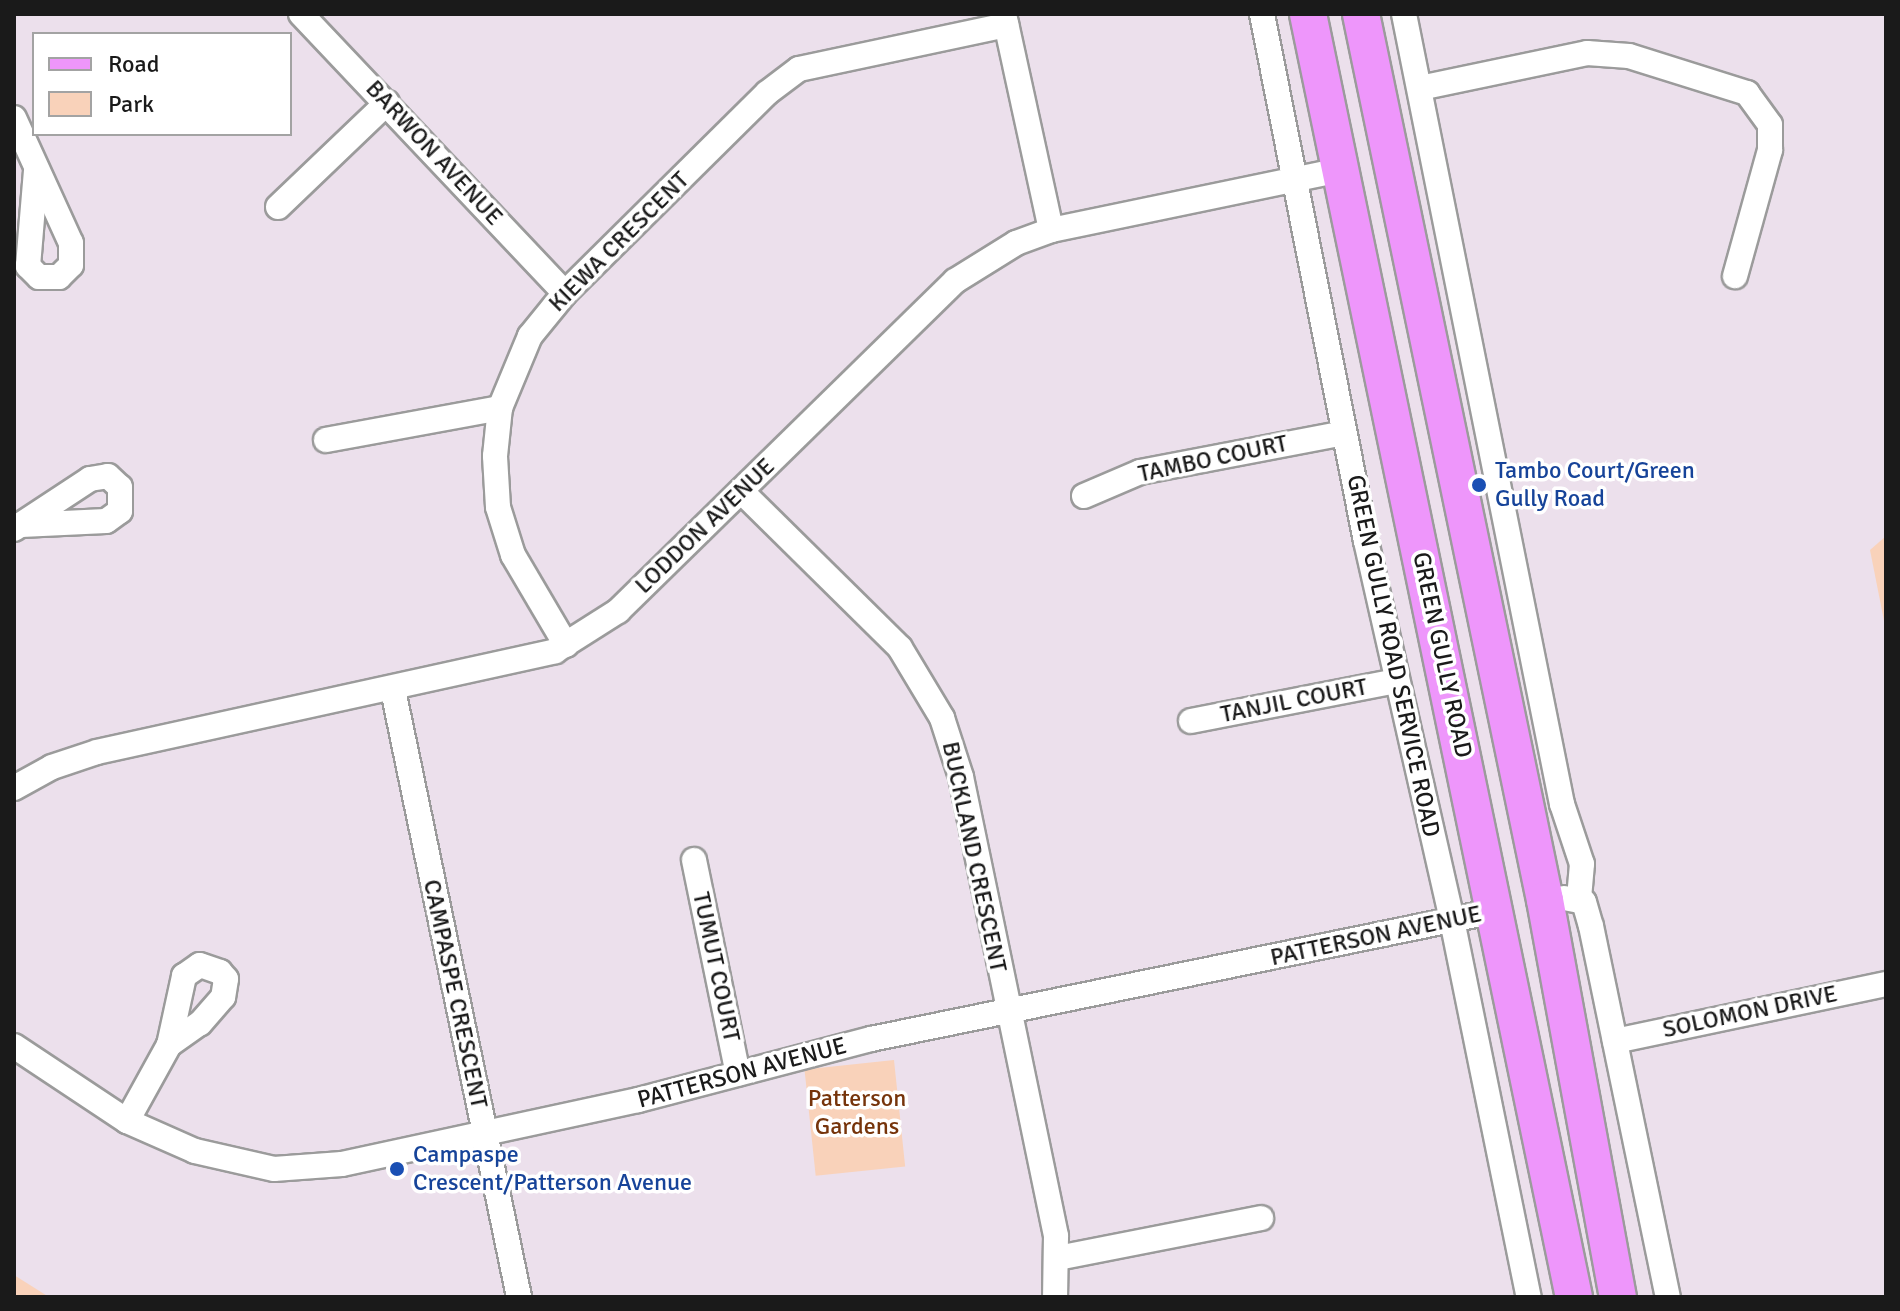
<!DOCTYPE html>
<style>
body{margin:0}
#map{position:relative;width:1900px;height:1311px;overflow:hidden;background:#ece0ec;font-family:Signika,sans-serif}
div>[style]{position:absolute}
.park>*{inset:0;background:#f9d2ba;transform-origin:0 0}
.roads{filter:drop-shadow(2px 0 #9b9b9b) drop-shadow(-2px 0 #9b9b9b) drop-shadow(0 2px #9b9b9b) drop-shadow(0 -2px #9b9b9b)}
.minor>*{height:24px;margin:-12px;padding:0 12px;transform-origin:12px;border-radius:12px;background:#fff}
.primary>*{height:36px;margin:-18px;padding:0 18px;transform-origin:18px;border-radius:18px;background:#ee96fb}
.dots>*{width:22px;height:22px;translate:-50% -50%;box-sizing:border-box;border:4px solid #fff;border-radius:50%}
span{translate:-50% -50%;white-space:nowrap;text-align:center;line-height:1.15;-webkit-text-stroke:7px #fff;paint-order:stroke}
.street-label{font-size:24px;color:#1a1a1a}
.transit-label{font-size:24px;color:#164399}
.left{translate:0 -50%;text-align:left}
.park-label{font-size:24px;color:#76340b}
.frame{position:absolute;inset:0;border:16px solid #1a1a1a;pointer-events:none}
.legend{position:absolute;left:32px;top:32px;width:260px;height:104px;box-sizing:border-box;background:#fff;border:2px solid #a3a3a3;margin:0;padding:10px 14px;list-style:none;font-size:24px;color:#1a1a1a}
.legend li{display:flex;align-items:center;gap:16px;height:40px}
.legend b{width:40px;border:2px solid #a3a3a3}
</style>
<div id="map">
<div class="park">
<i style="clip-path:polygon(1886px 536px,1886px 631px,1870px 550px)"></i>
<i style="left:894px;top:1060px;width:107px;height:90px;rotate:84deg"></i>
<i style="clip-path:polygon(14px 1275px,49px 1297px,14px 1297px)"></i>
</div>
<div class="roads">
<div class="minor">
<i style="left:301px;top:14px;width:384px;rotate:46.6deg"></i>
<i style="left:1004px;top:14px;width:221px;rotate:77.7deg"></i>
<i style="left:1262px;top:14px;width:537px;rotate:78.84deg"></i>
<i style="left:1366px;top:541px;width:389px;rotate:77.2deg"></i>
<i style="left:1452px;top:920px;width:385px;rotate:78.5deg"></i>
<i style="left:1404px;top:14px;width:806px;rotate:78.69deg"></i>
<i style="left:1562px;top:804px;width:63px;rotate:71.6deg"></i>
<i style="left:1582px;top:864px;width:34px;rotate:95deg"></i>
<i style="left:1420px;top:88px;width:171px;rotate:-11.8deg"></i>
<i style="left:1587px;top:53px;width:42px;rotate:4.1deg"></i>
<i style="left:1629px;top:56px;width:124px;rotate:17.4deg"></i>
<i style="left:1747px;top:93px;width:39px;rotate:54deg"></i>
<i style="left:1770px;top:125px;width:25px;rotate:90deg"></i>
<i style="left:1770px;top:150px;width:131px;rotate:105.5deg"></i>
<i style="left:14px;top:118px;width:137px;rotate:65.5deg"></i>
<i style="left:71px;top:243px;width:22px;rotate:90deg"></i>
<i style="left:71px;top:265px;width:17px;rotate:135deg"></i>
<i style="left:59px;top:277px;width:20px;rotate:180deg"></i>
<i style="left:39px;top:277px;width:16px;rotate:-135deg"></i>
<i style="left:28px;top:266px;width:96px;rotate:-85.2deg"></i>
<i style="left:278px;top:207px;width:151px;rotate:-43.7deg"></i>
<i style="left:326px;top:440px;width:177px;rotate:-10.4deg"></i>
<i style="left:741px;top:491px;width:223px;rotate:44.6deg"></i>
<i style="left:900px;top:648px;width:82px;rotate:59deg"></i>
<i style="left:942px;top:718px;width:62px;rotate:72.1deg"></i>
<i style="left:961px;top:777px;width:469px;rotate:78.3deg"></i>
<i style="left:1056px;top:1236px;width:61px;rotate:90.9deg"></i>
<i style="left:1084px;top:496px;width:61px;rotate:-23.2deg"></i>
<i style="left:1140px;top:472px;width:208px;rotate:-10.8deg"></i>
<i style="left:14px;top:529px;width:91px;rotate:-33.3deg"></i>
<i style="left:90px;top:479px;width:18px;rotate:-9deg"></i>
<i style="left:108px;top:476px;width:16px;rotate:43deg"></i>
<i style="left:120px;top:487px;width:24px;rotate:90deg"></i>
<i style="left:120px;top:511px;width:17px;rotate:144deg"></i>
<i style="left:106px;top:521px;width:85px;rotate:177.3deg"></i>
<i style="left:566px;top:645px;width:104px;rotate:-120.5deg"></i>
<i style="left:513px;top:555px;width:50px;rotate:-107.4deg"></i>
<i style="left:498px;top:507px;width:51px;rotate:-93.4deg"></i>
<i style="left:495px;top:456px;width:48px;rotate:-84.1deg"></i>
<i style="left:500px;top:408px;width:78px;rotate:-67.4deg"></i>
<i style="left:530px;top:336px;width:55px;rotate:-50.9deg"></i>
<i style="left:565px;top:293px;width:284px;rotate:-44.7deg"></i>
<i style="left:767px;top:93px;width:40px;rotate:-37deg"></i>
<i style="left:799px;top:69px;width:212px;rotate:-12deg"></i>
<i style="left:393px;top:690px;width:620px;rotate:78.27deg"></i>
<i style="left:1191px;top:721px;width:209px;rotate:-11deg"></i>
<i style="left:14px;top:788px;width:43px;rotate:-28.9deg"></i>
<i style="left:52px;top:767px;width:47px;rotate:-18.4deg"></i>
<i style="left:97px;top:752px;width:469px;rotate:-12.4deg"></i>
<i style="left:555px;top:651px;width:75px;rotate:-32.4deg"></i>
<i style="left:618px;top:611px;width:472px;rotate:-44.4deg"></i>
<i style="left:955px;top:281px;width:72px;rotate:-31.9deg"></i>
<i style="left:1016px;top:243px;width:37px;rotate:-20deg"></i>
<i style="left:1051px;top:230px;width:297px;rotate:-11.7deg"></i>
<i style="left:694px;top:860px;width:218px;rotate:78.4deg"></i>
<i style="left:1564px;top:898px;width:20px;rotate:11deg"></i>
<i style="left:1584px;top:902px;width:25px;rotate:74deg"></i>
<i style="left:1591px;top:926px;width:379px;rotate:78.3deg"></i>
<i style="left:1615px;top:1041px;width:277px;rotate:-11.9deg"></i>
<i style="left:14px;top:1046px;width:136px;rotate:33.6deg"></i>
<i style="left:127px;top:1121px;width:74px;rotate:23.8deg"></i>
<i style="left:195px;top:1151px;width:81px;rotate:12.8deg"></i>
<i style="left:274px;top:1169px;width:68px;rotate:-4.2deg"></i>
<i style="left:342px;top:1164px;width:303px;rotate:-12.2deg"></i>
<i style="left:638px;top:1100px;width:241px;rotate:-14.7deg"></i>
<i style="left:871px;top:1039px;width:637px;rotate:-11.59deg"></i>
<i style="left:127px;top:1121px;width:87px;rotate:-61.1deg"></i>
<i style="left:169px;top:1045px;width:71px;rotate:-77.7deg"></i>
<i style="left:184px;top:976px;width:19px;rotate:-35deg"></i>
<i style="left:200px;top:965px;width:21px;rotate:19deg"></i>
<i style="left:220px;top:972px;width:9px;rotate:49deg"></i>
<i style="left:226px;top:979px;width:18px;rotate:99deg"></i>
<i style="left:223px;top:997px;width:35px;rotate:131deg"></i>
<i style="left:200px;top:1023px;width:38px;rotate:145deg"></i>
<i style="left:1058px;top:1258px;width:207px;rotate:-11.1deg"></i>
</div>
<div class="primary">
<i style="left:1308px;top:14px;width:1310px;rotate:78.29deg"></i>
<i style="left:1361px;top:14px;width:905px;rotate:78.27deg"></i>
<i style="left:1545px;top:900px;width:404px;rotate:79.6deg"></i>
</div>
</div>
<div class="dots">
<i style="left:1479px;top:485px;background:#1a4fb4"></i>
<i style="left:397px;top:1169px;background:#1a4fb4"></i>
</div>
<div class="street-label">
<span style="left:434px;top:153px;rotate:47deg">BARWON AVENUE</span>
<span style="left:619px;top:242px;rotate:-45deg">KIEWA CRESCENT</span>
<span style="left:1213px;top:459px;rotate:-12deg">TAMBO COURT</span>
<span style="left:705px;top:526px;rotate:-44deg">LODDON AVENUE</span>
<span style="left:1442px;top:655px;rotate:78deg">GREEN GULLY ROAD</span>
<span style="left:1393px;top:656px;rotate:78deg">GREEN GULLY ROAD SERVICE ROAD</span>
<span style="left:1294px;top:701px;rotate:-11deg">TANJIL COURT</span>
<span style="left:974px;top:857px;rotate:78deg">BUCKLAND CRESCENT</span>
<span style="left:1376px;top:936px;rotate:-12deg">PATTERSON AVENUE</span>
<span style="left:716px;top:967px;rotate:78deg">TUMUT COURT</span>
<span style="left:455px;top:994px;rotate:78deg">CAMPASPE CRESCENT</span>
<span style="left:1750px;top:1012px;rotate:-12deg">SOLOMON DRIVE</span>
<span style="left:742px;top:1073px;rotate:-15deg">PATTERSON AVENUE</span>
</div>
<div class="transit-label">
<span class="left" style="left:1495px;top:485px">Tambo Court/Green<br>Gully Road</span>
<span class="left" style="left:413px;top:1169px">Campaspe<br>Crescent/Patterson Avenue</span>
</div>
<div class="park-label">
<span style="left:857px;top:1113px">Patterson<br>Gardens</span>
</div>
<div class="frame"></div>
<ul class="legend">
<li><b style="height:10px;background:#ee96fb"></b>Road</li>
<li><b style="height:22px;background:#f9d2ba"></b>Park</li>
</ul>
</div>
